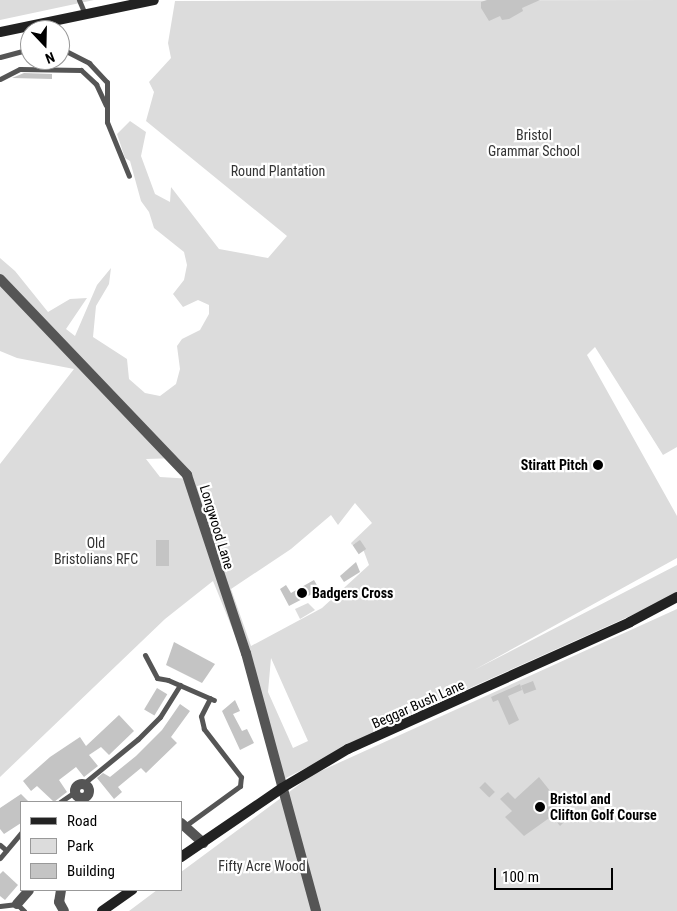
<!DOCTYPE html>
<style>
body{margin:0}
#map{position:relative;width:677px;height:911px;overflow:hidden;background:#fff;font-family:"Roboto Condensed",sans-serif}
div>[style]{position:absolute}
.green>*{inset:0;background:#dcdcdc}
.building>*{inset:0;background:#c4c4c4;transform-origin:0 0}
.service>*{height:5px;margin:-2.5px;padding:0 2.5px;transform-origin:2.5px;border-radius:2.5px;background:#555}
.minor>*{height:10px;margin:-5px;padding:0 5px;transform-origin:5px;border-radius:5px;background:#555}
.minor>.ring{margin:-5px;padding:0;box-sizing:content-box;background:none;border:10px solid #555;border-radius:50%}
.secondary>*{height:10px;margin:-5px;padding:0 5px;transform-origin:5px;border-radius:5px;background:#222}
.dots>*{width:14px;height:14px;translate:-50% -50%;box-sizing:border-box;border:2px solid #fff;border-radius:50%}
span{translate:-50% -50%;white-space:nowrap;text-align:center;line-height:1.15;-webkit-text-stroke:4.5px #fff;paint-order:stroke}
.park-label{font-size:14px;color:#333}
.poi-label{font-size:14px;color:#000;font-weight:700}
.right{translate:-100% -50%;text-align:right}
.left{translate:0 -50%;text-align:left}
.street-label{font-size:14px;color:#000}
.legend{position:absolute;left:20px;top:801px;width:162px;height:90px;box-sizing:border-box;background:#fff;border:1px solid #999;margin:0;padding:6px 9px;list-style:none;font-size:15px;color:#000}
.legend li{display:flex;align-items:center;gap:10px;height:25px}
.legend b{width:25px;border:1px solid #999}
.north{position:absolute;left:20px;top:20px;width:50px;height:50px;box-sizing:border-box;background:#fff;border:1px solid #999;border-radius:50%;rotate:159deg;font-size:14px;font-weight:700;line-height:20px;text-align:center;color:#000}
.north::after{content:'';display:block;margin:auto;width:18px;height:22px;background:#000;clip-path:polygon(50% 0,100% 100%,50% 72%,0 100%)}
.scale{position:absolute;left:494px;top:868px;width:119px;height:22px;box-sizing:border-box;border:2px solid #000;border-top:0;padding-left:6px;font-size:15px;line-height:18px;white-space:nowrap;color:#000;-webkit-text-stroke:4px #fff;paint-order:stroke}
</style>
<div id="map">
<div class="green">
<i style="clip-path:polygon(0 0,94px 0,0 20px)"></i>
<i style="clip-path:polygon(evenodd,677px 0,677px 447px,663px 455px,595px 347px,587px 355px,677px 516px,677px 558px,474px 670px,677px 565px,677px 595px,425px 708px,278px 782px,247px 665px,213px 581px,165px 619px,0 777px,0 464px,74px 369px,17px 358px,0 351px,0 258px,15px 271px,48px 312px,70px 299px,87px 298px,66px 329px,75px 336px,97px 285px,111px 268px,109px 284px,96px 306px,93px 337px,127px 359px,129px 379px,145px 393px,160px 396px,176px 384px,180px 369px,177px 346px,182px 339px,200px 330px,209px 314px,209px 305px,198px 300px,183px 307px,173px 294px,184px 280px,187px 265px,184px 252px,154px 228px,149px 212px,141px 201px,130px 161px,125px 158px,117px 134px,130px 121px,146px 132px,141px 156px,155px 194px,170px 202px,171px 187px,219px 249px,268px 258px,287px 236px,146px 121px,154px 92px,149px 82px,171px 58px,168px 43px,175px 1px,677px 0,178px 458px,193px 479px,160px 477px,146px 459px,178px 458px,677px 0,355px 503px,372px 523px,351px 543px,352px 545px,360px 541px,369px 565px,322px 608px,251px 646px,231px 589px,291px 549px,331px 515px,338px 525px,355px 503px,677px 0,271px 658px,308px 741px,293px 748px,268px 692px,271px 658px)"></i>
<i style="clip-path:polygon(308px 603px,315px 610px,300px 619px,295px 609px)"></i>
<i style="clip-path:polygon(677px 609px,677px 911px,129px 911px,157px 890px,181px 890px,181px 872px,312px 775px)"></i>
</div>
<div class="building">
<i style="clip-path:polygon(487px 0,540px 0,522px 8px,523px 11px,509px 19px,502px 20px,500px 16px,489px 21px,481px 8px,481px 2px)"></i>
<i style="clip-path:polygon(24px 73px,52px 74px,52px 79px,12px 78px)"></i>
<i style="left:156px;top:540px;width:13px;height:26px"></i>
<i style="left:360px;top:540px;width:11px;height:9px;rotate:56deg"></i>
<i style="clip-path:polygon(356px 562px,360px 572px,344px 582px,340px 576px)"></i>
<i style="clip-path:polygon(314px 580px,323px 596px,317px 599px,314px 593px,289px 606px,280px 589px,286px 585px,291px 593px)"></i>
<i style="clip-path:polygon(174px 642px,215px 664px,202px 683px,166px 665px)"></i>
<i style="left:533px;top:681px;width:9px;height:13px;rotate:69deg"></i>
<i style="clip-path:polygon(520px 684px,522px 690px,508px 696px,519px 720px,509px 725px,498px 700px,493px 702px,491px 697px)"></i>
<i style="left:157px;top:688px;width:12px;height:25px;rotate:31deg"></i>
<i style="clip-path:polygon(235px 700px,240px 711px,233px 714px,242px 731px,247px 729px,254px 743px,240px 750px,222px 711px)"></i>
<i style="clip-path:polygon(180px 704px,190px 711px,171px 737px,177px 743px,146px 773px,141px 768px,118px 787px,122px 792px,114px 799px,97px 778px,103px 773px,110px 777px,136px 756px,162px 730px)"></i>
<i style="clip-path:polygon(119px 715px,134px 731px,109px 755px,101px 747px,89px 755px,98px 766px,84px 777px,76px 767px,59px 780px,67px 792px,54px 802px,37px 786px,31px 791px,23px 781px,50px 757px,80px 737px,86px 746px)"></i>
<i style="clip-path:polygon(539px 777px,570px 816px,560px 826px,552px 816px,524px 836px,505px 817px,512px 811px,500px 799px,508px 792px,515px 799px)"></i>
<i style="left:485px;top:782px;width:14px;height:8px;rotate:45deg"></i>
<i style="clip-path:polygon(21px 794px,29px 802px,21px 802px,21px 823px,4px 834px,0 829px,0 808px)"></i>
<i style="clip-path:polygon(3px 871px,18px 885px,5px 900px,0 896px,0 874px)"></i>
</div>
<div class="service">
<i style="left:79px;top:0;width:15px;rotate:67deg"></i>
<i style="left:60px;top:48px;width:33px;rotate:27deg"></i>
<i style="left:89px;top:63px;width:26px;rotate:47deg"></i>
<i style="left:107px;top:82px;width:40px;rotate:90deg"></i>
<i style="left:107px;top:122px;width:58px;rotate:67.8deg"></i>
<i style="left:0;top:57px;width:31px;rotate:-15deg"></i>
<i style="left:0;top:79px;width:22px;rotate:-27deg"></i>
<i style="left:20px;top:69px;width:61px;rotate:0.9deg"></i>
<i style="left:81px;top:70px;width:21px;rotate:43deg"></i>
<i style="left:96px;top:84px;width:23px;rotate:65deg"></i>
<i style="left:145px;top:655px;width:26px;rotate:62deg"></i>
<i style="left:157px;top:678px;width:11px;rotate:10deg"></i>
<i style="left:168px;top:680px;width:50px;rotate:23.5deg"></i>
<i style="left:83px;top:784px;width:71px;rotate:-39.3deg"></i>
<i style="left:138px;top:739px;width:31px;rotate:-45deg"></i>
<i style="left:160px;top:717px;width:38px;rotate:-58deg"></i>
<i style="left:60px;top:802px;width:18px;rotate:-34deg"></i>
<i style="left:185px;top:826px;width:68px;rotate:-36deg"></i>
<i style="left:240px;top:786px;width:9px;rotate:-84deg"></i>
<i style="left:241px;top:777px;width:61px;rotate:-127.6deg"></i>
<i style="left:204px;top:729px;width:13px;rotate:-103deg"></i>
<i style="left:201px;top:716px;width:20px;rotate:-63deg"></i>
<i style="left:0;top:845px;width:8px;rotate:40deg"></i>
<i style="left:0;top:858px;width:33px;rotate:-50deg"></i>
<i style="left:0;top:906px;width:17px;rotate:-7deg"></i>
<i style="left:17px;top:904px;width:10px;rotate:45deg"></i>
</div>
<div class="minor">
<i style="left:0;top:279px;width:271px;rotate:46.3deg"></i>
<i style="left:187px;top:475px;width:188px;rotate:71.7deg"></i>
<i style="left:246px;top:653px;width:267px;rotate:74.8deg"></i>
<i class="ring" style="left:75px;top:784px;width:4px;height:4px"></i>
<i style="left:181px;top:823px;width:30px;rotate:42deg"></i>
<i style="left:61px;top:890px;width:12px;rotate:99deg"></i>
<i style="left:59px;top:902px;width:10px;rotate:61deg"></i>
<i style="left:17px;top:904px;width:18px;rotate:-49deg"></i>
</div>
<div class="secondary">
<i style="left:0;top:32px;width:157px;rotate:-11.7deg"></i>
<i style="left:181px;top:857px;width:122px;rotate:-34.3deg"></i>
<i style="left:282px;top:788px;width:77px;rotate:-30.6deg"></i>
<i style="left:348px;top:749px;width:309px;rotate:-24.2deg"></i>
<i style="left:630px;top:622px;width:53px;rotate:-28deg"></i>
<i style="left:102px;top:911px;width:37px;rotate:-35deg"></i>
</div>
<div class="dots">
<i style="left:598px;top:465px;background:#000"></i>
<i style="left:302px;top:593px;background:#000"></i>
<i style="left:540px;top:807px;background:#000"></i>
</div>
<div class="park-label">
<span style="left:534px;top:143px">Bristol<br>Grammar School</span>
<span style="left:278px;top:171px">Round Plantation</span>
<span style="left:96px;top:551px">Old<br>Bristolians RFC</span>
<span style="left:262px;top:866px">Fifty Acre Wood</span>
</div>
<div class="poi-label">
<span class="right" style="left:588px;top:465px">Stiratt Pitch</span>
<span class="left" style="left:312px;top:593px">Badgers Cross</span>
<span class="left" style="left:550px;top:807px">Bristol and<br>Clifton Golf Course</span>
</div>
<div class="street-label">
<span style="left:217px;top:527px;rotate:73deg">Longwood Lane</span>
<span style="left:418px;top:704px;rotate:-24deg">Beggar Bush Lane</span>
</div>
<ul class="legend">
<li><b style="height:6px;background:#222"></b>Road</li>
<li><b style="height:14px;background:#dcdcdc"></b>Park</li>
<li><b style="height:14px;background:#c4c4c4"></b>Building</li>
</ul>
<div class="north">N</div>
<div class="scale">100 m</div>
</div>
